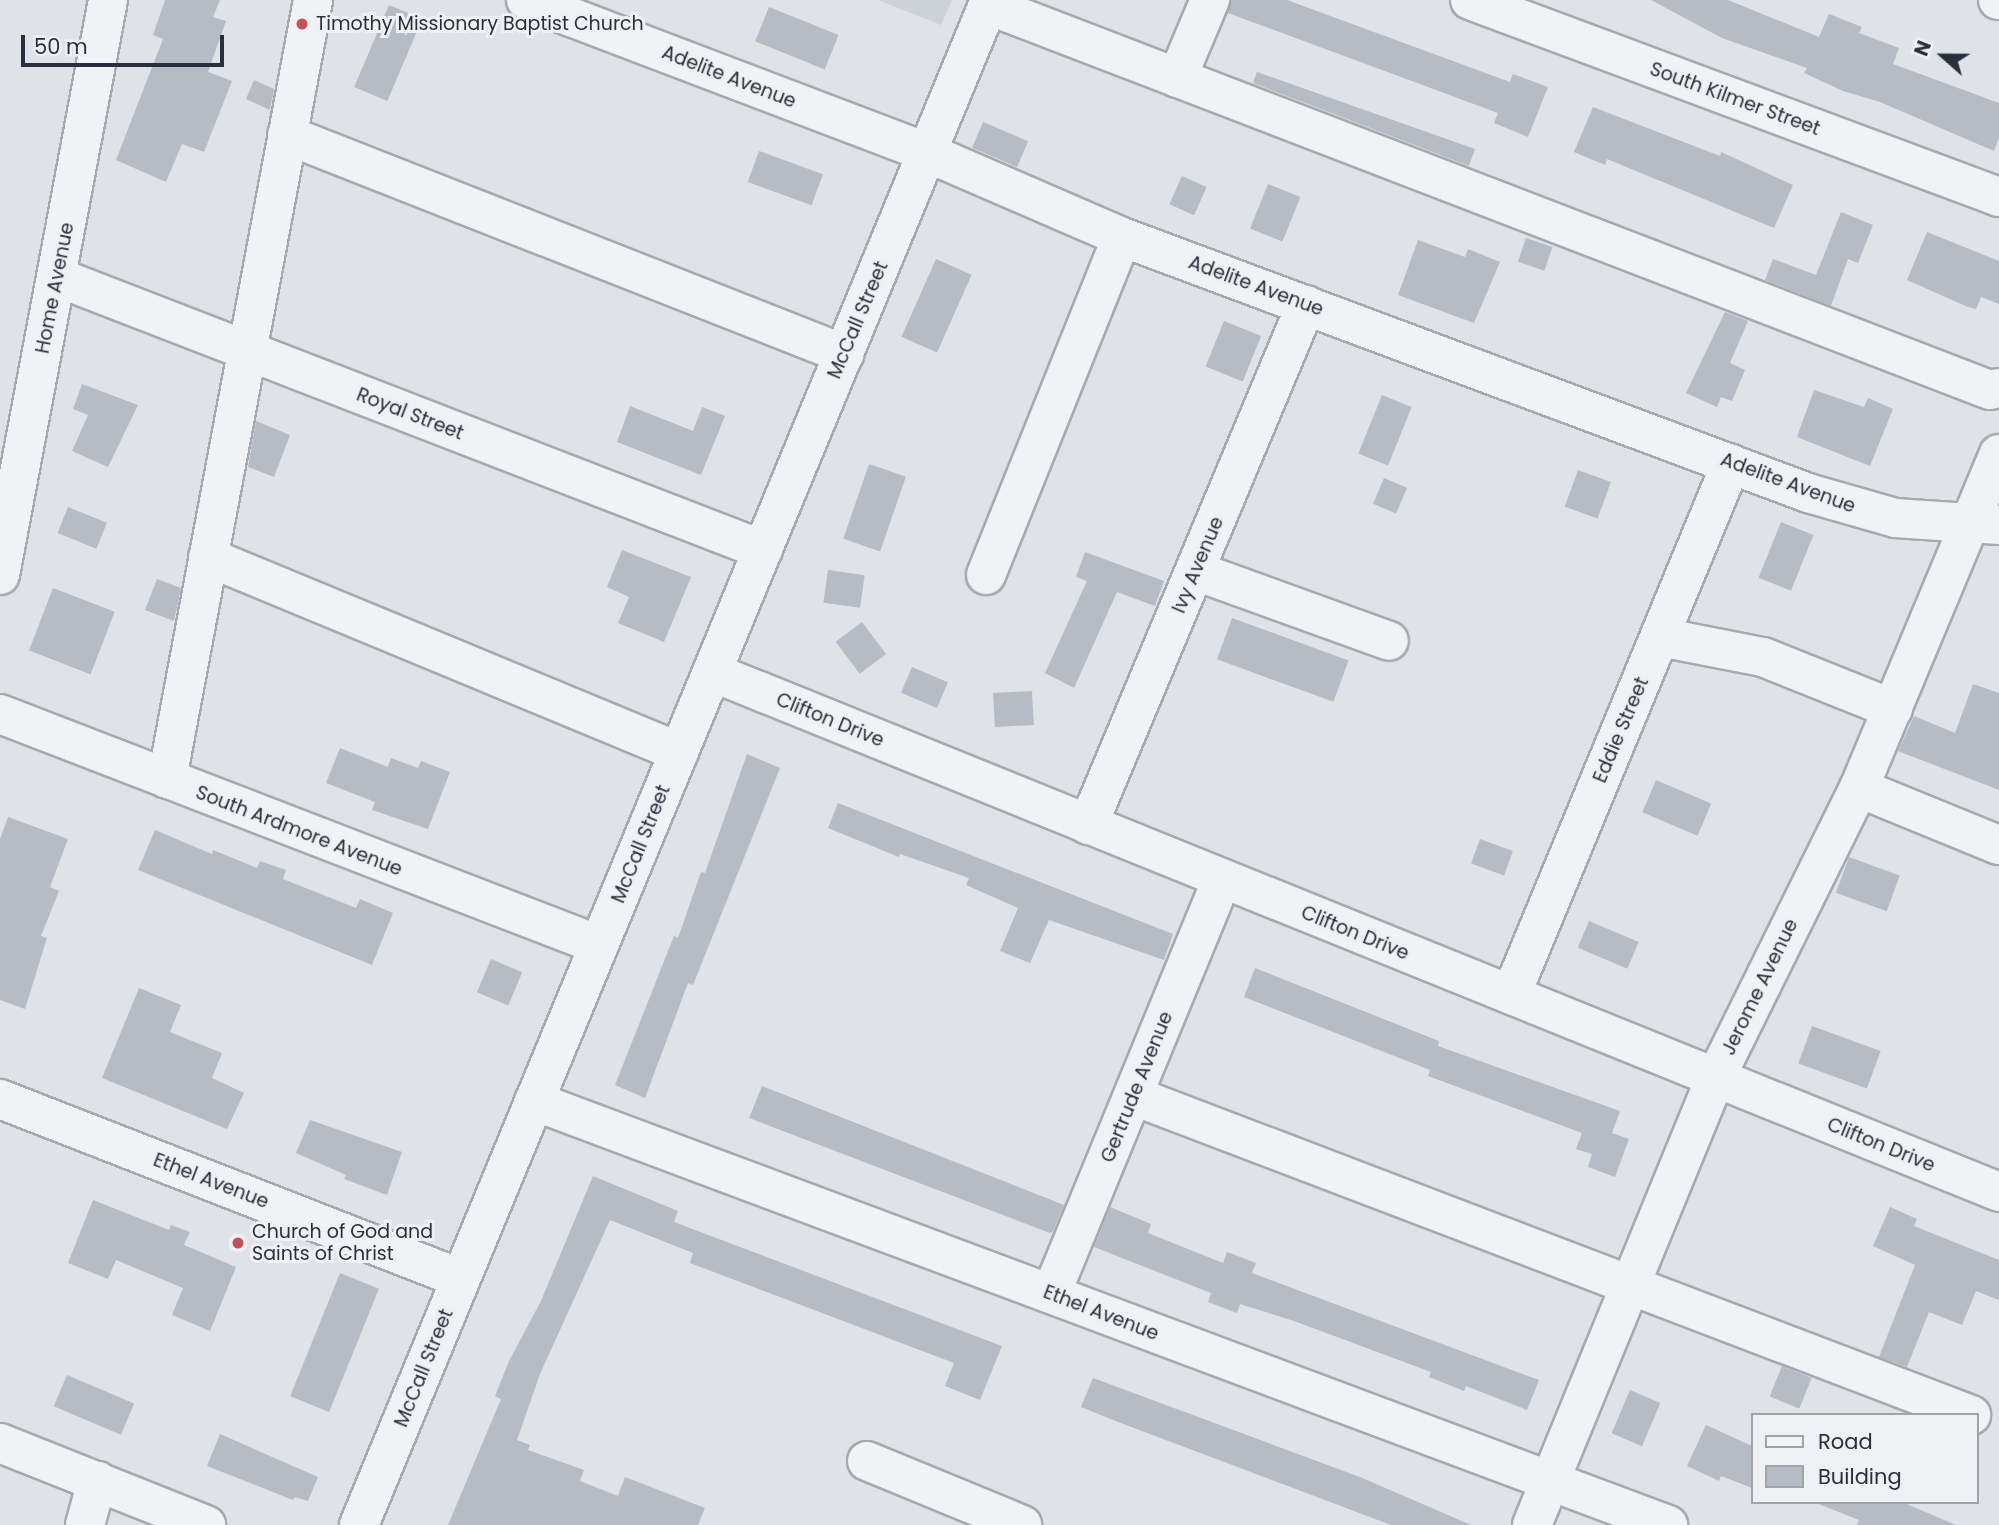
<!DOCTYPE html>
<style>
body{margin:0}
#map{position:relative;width:1999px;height:1525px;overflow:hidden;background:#dfe2e7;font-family:Poppins,sans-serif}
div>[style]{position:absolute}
.built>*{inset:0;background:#cdd1d8}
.building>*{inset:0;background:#b7bbc3;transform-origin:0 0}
.roads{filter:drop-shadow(2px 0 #a5a9b0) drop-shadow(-2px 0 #a5a9b0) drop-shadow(0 2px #a5a9b0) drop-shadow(0 -2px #a5a9b0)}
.minor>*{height:38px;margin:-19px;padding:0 19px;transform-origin:19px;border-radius:19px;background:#f1f2f5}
.dots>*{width:19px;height:19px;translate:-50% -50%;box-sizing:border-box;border:4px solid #eef0f4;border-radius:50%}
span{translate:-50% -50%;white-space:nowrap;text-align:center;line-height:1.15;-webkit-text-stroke:6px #eef0f4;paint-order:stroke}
.poi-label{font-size:19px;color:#292f3c}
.left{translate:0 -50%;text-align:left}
.street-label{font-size:19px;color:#292f3c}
.legend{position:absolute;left:1751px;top:1413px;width:228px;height:91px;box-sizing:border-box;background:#eef0f4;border:2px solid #9fa3aa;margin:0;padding:9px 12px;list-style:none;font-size:21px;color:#292f3c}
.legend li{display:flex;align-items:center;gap:14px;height:35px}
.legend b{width:35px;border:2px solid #9fa3aa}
.north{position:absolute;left:1908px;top:21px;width:70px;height:70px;-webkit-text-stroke:5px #eef0f4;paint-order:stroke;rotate:291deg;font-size:19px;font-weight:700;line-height:28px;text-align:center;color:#292f3c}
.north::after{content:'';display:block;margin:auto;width:24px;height:32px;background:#292f3c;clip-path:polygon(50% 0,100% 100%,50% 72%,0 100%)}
.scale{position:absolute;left:21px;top:35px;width:203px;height:32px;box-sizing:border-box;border:4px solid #292f3c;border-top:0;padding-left:9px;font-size:21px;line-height:24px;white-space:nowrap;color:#292f3c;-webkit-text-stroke:5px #eef0f4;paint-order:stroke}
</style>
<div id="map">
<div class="built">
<i style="clip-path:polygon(878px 0,952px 0,941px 25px)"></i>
</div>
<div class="building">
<i style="clip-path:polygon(165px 0,220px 0,213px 17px,226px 21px,208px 72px,232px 81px,204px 152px,182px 144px,166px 182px,116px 160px,163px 39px,153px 35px)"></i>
<i style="clip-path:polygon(1231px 0,1287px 0,1510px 82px,1513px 74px,1548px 87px,1528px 137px,1494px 123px,1498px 113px,1228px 13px)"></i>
<i style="clip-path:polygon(1651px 0,1728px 0,1819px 37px,1829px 14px,1862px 27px,1859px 33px,1899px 48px,1893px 64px,1999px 103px,1999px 138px,1994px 151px,1880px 102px,1843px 91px,1804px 73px,1807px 68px,1722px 38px)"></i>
<i style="left:389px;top:5px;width:36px;height:89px;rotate:23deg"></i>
<i style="left:769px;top:7px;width:75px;height:37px;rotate:22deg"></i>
<i style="clip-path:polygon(1257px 72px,1475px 149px,1469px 166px,1253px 83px)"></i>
<i style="clip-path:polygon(254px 80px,274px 89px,270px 110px,246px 99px)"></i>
<i style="clip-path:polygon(1593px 107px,1720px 156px,1721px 152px,1793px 185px,1774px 228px,1607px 159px,1605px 165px,1574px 152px)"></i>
<i style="left:983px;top:122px;width:49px;height:28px;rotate:23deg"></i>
<i style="left:759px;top:151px;width:68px;height:33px;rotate:20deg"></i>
<i style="left:1182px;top:176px;width:27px;height:31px;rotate:24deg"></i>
<i style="left:1268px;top:184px;width:35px;height:48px;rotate:22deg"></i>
<i style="clip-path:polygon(1841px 212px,1873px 225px,1858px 263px,1848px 259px,1831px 306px,1765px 280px,1773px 259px,1816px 275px)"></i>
<i style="clip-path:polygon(1927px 232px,1999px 261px,1999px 304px,1981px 297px,1976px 309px,1968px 307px,1907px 280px)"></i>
<i style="left:1526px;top:238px;width:28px;height:25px;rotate:19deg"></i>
<i style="clip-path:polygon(1418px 240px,1465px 257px,1468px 249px,1500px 262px,1474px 323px,1398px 295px)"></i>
<i style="left:936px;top:259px;width:39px;height:85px;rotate:24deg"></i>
<i style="clip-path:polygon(1725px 312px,1748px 321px,1730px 363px,1745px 370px,1732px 401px,1721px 397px,1717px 407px,1686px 393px)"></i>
<i style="left:1224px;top:321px;width:40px;height:49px;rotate:22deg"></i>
<i style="clip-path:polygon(82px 384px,138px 405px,108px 467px,72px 451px,88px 415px,73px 409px)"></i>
<i style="clip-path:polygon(1814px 390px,1864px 407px,1868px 398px,1893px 409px,1870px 466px,1797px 437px)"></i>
<i style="left:1382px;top:395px;width:32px;height:63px;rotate:22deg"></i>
<i style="clip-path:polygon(630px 406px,693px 431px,702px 407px,725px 416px,701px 475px,617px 442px)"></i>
<i style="clip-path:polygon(256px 421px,290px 435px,274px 477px,248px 467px)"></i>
<i style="left:869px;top:464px;width:39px;height:79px;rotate:19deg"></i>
<i style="left:1578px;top:470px;width:35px;height:39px;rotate:20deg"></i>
<i style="left:1384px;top:478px;width:25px;height:28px;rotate:23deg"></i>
<i style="left:68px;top:507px;width:42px;height:28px;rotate:22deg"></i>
<i style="left:1781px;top:522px;width:35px;height:60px;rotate:22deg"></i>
<i style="clip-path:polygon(622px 550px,691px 577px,664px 642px,618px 623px,629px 597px,607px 587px)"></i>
<i style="clip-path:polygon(1085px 552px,1164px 581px,1155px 606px,1117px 592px,1074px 688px,1045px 673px,1087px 581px,1076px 577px)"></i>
<i style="left:828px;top:570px;width:37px;height:33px;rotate:8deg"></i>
<i style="clip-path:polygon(157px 579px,181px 588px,174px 621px,145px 610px)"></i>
<i style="left:53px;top:588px;width:66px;height:67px;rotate:21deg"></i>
<i style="left:1232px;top:618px;width:124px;height:44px;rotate:20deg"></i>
<i style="left:862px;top:622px;width:40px;height:33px;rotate:53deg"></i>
<i style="left:912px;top:667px;width:39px;height:28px;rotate:23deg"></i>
<i style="clip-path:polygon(1973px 684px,1999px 693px,1999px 790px,1898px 751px,1914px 716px,1955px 733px)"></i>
<i style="left:1032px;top:691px;width:34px;height:39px;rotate:87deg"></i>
<i style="clip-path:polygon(340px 748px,388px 767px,391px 758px,418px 768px,421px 761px,450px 772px,428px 829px,372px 810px,375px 802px,326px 783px)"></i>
<i style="clip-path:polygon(747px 754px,780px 768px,693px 985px,688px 983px,645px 1098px,615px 1085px,674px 936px,678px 938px,701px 872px,705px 873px)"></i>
<i style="left:1656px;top:780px;width:60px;height:35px;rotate:23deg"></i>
<i style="clip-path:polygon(838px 803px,1173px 934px,1164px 960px,1049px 920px,1030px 963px,1000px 951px,1018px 908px,966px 885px,969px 878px,900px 854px,899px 857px,828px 828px)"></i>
<i style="clip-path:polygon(8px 817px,68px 839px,50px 887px,59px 891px,41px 936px,47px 938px,25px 1009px,0 1000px,0 839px)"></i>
<i style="clip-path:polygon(155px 830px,212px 854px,213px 850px,257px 868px,260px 861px,286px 870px,283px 879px,356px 908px,360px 899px,393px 913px,372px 965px,138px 870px)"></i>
<i style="left:1480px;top:839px;width:35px;height:26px;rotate:20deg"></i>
<i style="left:1849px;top:857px;width:54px;height:38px;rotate:20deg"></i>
<i style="left:1589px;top:921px;width:54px;height:29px;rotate:23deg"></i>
<i style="left:491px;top:959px;width:34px;height:36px;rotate:23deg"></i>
<i style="clip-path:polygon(1255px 968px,1439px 1041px,1438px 1046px,1620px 1111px,1612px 1133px,1629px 1139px,1615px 1177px,1588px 1167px,1592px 1154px,1576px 1149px,1582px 1133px,1428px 1076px,1430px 1070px,1244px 997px)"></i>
<i style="clip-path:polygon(139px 988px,181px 1005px,170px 1032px,222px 1053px,212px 1078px,244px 1093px,227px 1129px,102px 1078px)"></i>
<i style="left:1812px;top:1026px;width:73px;height:40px;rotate:20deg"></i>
<i style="clip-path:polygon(762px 1086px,1064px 1205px,1053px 1231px,1050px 1233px,749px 1118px)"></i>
<i style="clip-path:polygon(310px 1120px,402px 1152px,387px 1195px,344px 1179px,346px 1175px,296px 1153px)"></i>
<i style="clip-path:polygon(593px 1176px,678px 1211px,674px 1222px,1002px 1346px,980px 1400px,945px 1386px,954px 1363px,690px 1263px,693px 1253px,610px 1220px,540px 1374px,517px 1440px,530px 1445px,528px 1450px,584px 1470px,580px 1481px,618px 1496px,625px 1477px,705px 1508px,698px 1525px,448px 1525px,501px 1399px,495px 1396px,509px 1361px,541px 1301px)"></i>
<i style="clip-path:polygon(93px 1200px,169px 1230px,171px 1225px,190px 1232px,184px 1245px,236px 1267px,210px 1331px,172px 1315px,183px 1288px,116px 1260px,108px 1279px,68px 1263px)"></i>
<i style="clip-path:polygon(1110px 1207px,1151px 1224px,1148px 1233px,1223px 1263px,1227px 1252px,1256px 1263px,1252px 1273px,1539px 1380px,1527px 1410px,1466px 1386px,1464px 1391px,1429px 1377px,1431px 1372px,1294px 1321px,1240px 1304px,1237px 1313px,1208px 1302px,1211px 1293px,1094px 1247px)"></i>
<i style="clip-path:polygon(1890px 1207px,1917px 1219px,1914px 1226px,1999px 1260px,1999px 1300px,1976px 1291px,1962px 1325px,1929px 1312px,1907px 1367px,1879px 1357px,1915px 1265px,1873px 1246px)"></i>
<i style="left:340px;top:1273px;width:42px;height:133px;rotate:22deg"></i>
<i style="left:1782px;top:1366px;width:32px;height:33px;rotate:22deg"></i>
<i style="left:67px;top:1375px;width:73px;height:34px;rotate:23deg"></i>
<i style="clip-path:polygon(1093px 1378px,1360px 1477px,1471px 1525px,1391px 1525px,1118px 1422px,1081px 1407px)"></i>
<i style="left:1630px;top:1390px;width:33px;height:47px;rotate:23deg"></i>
<i style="clip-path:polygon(1706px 1425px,1752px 1446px,1752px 1488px,1721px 1476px,1719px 1481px,1687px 1466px)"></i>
<i style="clip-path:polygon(220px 1434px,318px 1477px,308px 1501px,295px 1497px,293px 1500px,207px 1466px)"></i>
<i style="clip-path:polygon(1902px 1502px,1956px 1525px,1857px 1525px,1859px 1520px,1816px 1503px)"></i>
</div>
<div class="roads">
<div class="minor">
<i style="left:526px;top:0;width:430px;rotate:20.8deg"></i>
<i style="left:928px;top:153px;width:211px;rotate:23.4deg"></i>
<i style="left:1122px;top:237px;width:732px;rotate:20.46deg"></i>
<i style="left:1808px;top:493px;width:91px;rotate:16deg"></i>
<i style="left:1895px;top:518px;width:104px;rotate:3.9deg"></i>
<i style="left:1470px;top:0;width:564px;rotate:20.43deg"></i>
<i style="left:1998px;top:0;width:1px"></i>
<i style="left:988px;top:5px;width:1073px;rotate:21.02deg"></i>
<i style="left:1990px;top:390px;width:9px;rotate:-13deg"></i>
<i style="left:1177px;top:78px;width:85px;rotate:-67.1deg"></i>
<i style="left:287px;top:135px;width:599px;rotate:21.46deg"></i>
<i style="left:57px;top:277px;width:757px;rotate:21.14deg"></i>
<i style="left:208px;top:557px;width:510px;rotate:22.49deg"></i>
<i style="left:1196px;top:571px;width:205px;rotate:19.9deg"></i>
<i style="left:0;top:575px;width:585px;rotate:-79.36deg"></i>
<i style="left:986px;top:575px;width:364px;rotate:-68.1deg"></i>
<i style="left:1660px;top:637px;width:105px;rotate:11deg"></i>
<i style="left:1763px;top:657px;width:140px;rotate:21.8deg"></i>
<i style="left:712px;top:672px;width:1388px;rotate:22deg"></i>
<i style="left:0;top:714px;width:642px;rotate:21.09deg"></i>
<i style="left:167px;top:779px;width:793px;rotate:-79.38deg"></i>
<i style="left:1859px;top:788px;width:151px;rotate:22.2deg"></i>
<i style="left:1088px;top:825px;width:564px;rotate:-67.26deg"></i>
<i style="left:1511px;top:995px;width:575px;rotate:-67.5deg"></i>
<i style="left:1134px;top:1096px;width:896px;rotate:20.86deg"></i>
<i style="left:0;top:1099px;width:494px;rotate:21.3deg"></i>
<i style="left:534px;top:1101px;width:1211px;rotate:20.5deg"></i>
<i style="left:1051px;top:1294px;width:449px;rotate:-67.6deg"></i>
<i style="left:0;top:1443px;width:222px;rotate:21.7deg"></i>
<i style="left:867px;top:1461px;width:168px;rotate:22.4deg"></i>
<i style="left:85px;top:1525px;width:46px;rotate:-74.7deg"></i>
<i style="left:359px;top:1525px;width:1650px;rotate:-67.52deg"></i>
<i style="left:1532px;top:1525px;width:484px;rotate:-67.7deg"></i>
<i style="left:1716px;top:1077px;width:322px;rotate:-63.7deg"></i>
<i style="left:1859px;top:788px;width:362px;rotate:-67.3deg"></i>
</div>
</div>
<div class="dots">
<i style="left:302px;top:24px;background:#c0505a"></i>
<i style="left:238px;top:1243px;background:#c0505a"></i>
</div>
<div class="poi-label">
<span class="left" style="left:316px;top:24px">Timothy Missionary Baptist Church</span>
<span class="left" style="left:252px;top:1243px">Church of God and<br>Saints of Christ</span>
</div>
<div class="street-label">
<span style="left:729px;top:77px;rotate:21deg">Adelite Avenue</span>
<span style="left:1735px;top:99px;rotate:20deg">South Kilmer Street</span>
<span style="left:1256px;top:286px;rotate:20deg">Adelite Avenue</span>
<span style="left:55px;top:288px;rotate:-79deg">Home Avenue</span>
<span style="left:858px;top:320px;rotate:-67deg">McCall Street</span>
<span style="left:410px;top:414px;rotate:21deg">Royal Street</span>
<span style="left:1788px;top:483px;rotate:20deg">Adelite Avenue</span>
<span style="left:1198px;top:565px;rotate:-67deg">Ivy Avenue</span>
<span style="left:830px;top:720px;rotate:22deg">Clifton Drive</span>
<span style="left:1621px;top:730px;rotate:-67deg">Eddie Street</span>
<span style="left:299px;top:831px;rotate:21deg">South Ardmore Avenue</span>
<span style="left:641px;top:844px;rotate:-68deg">McCall Street</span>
<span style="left:1355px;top:933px;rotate:22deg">Clifton Drive</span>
<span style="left:1760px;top:987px;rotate:-64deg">Jerome Avenue</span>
<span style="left:1137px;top:1087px;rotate:-68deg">Gertrude Avenue</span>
<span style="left:1881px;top:1145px;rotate:22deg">Clifton Drive</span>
<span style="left:211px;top:1181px;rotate:21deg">Ethel Avenue</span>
<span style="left:1101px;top:1313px;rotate:21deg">Ethel Avenue</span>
<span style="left:424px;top:1368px;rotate:-68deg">McCall Street</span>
</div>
<ul class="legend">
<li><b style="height:9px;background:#f1f2f5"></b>Road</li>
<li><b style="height:19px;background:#b7bbc3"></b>Building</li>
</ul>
<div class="north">N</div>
<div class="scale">50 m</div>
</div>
